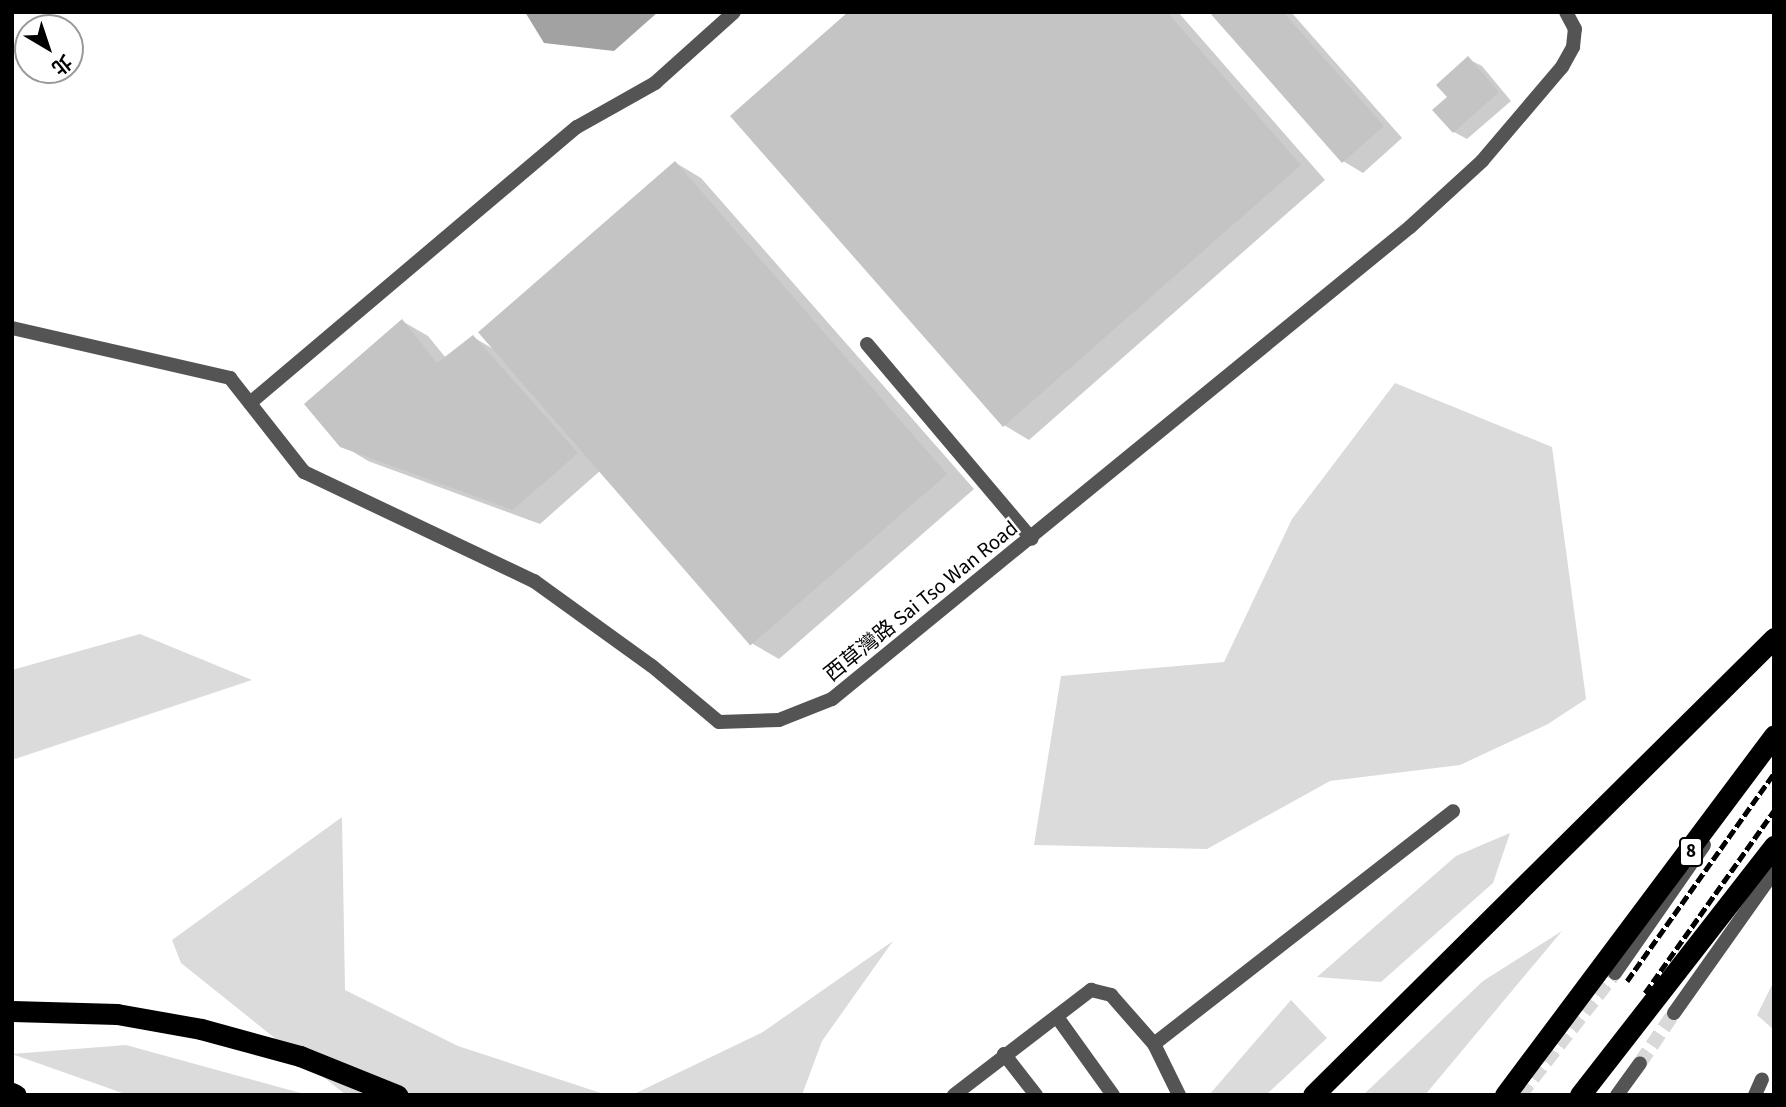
<!DOCTYPE html>
<meta charset="utf-8">
<style>
body{margin:0}
#map{position:relative;width:1786px;height:1107px;overflow:hidden;background:#fff;font-family:"Source Sans 3","Noto Sans TC",sans-serif}
div>[style]{position:absolute}
.green>*{inset:0;background:#dbdbdb}
.water>*{inset:0;background:#a2a2a2}
.shadow>*{inset:0;background:#0003}
.building>*{inset:0;background:#c4c4c4;transform-origin:0 0}
.minor-tunnel>*{height:14px;margin-top:-7px;transform-origin:0;background:repeating-linear-gradient(90deg,#d9d9d9 0 14px,transparent 0 21px)}
.service>*{height:14px;margin:-7px;padding:0 7px;transform-origin:7px;border-radius:7px;background:#545454}
.minor>*{height:14px;margin:-7px;padding:0 7px;transform-origin:7px;border-radius:7px;background:#545454}
.motorway>*{height:21px;margin:-10.5px;padding:0 10.5px;transform-origin:10.5px;border-radius:10.5px;background:#000}
.rail>*{height:5px;margin-top:-2.5px;transform-origin:0;background:repeating-linear-gradient(90deg,#000 0 10px,transparent 0 13.5px)}
span{translate:-50% -50%;white-space:nowrap;text-align:center;line-height:1.15;-webkit-text-stroke:5px #fff;paint-order:stroke}
.shield-label span{padding:2px 5px;background:#fff;border:2px solid;border-radius:5px;-webkit-text-stroke-width:0}
.shield-label{font-size:19px;color:#000;font-weight:700}
.street-label{font-size:21px;color:#000}
.frame{position:absolute;inset:0;border:14px solid #000;pointer-events:none}
.north{position:absolute;left:14px;top:14px;width:70px;height:70px;box-sizing:border-box;background:#fff;border:2px solid #999;border-radius:50%;rotate:141deg;font-size:19px;font-weight:700;line-height:28px;text-align:center;color:#000}
.north::after{content:'';display:block;margin:auto;width:24px;height:32px;background:#000;clip-path:polygon(50% 0,100% 100%,50% 72%,0 100%)}
</style>
<div id="map">
<div class="green">
<i style="clip-path:polygon(1395px 383px,1552px 447px,1586px 699px,1548px 724px,1460px 765px,1330px 781px,1207px 849px,1034px 845px,1061px 676px,1224px 662px,1292px 519px)"></i>
<i style="clip-path:polygon(140px 634px,252px 680px,12px 760px,12px 670px)"></i>
<i style="clip-path:polygon(342px 817px,345px 990px,458px 1046px,607px 1095px,346px 1095px,181px 963px,172px 940px)"></i>
<i style="clip-path:polygon(1510px 833px,1493px 883px,1381px 982px,1317px 977px,1456px 856px)"></i>
<i style="clip-path:polygon(1562px 931px,1425px 1095px,1363px 1095px,1483px 981px)"></i>
<i style="clip-path:polygon(893px 941px,822px 1041px,802px 1095px,632px 1095px,763px 1032px)"></i>
<i style="clip-path:polygon(1774px 981px,1774px 1030px,1757px 1015px)"></i>
<i style="clip-path:polygon(1291px 1000px,1327px 1038px,1266px 1095px,1209px 1095px)"></i>
<i style="clip-path:polygon(126px 1045px,308px 1095px,128px 1095px,12px 1054px)"></i>
</div>
<div class="water">
<i style="clip-path:polygon(525px 12px,658px 12px,614px 51px,544px 43px)"></i>
</div>
<div class="shadow">
<i style="clip-path:polygon(851px 12px,1178px 12px,1325px 180px,1029px 440px,1004px 425px)"></i>
<i style="clip-path:polygon(1211px 12px,1291px 12px,1402px 138px,1363px 173px,1343px 161px)"></i>
<i style="clip-path:polygon(1468px 59px,1482px 66px,1511px 101px,1467px 139px,1454px 132px,1449px 97px)"></i>
<i style="clip-path:polygon(676px 163px,701px 178px,974px 489px,779px 659px,753px 644px,601px 470px,540px 524px,368px 461px,342px 445px,402px 321px,428px 336px,446px 358px,473px 337px,495px 350px)"></i>
</div>
<div class="building">
<i style="clip-path:polygon(848px 12px,1167px 12px,1301px 165px,1003px 427px,730px 116px)"></i>
<i style="clip-path:polygon(1209px 12px,1283px 12px,1384px 126px,1342px 163px)"></i>
<i style="clip-path:polygon(1468px 56px,1499px 92px,1453px 133px,1432px 110px,1447px 97px,1436px 85px)"></i>
<i style="left:675px;top:161px;width:415px;height:261px;rotate:49deg"></i>
<i style="clip-path:polygon(402px 319px,437px 363px,473px 335px,578px 453px,513px 510px,340px 447px,304px 404px)"></i>
</div>
<div class="minor-tunnel">
<i style="left:1640px;top:1063px;width:60px;rotate:-55.8deg"></i>
<i style="left:1520px;top:1095px;width:155px;rotate:-52.1deg"></i>
</div>
<div class="service">
<i style="left:1410px;top:227px;width:98px;rotate:-42.5deg"></i>
<i style="left:1482px;top:161px;width:123px;rotate:-49.6deg"></i>
<i style="left:1562px;top:67px;width:23px;rotate:-61deg"></i>
<i style="left:1573px;top:47px;width:18px;rotate:-84deg"></i>
<i style="left:1575px;top:29px;width:19px;rotate:-118deg"></i>
<i style="left:867px;top:344px;width:255px;rotate:49.8deg"></i>
<i style="left:250px;top:403px;width:428px;rotate:-40.2deg"></i>
<i style="left:577px;top:127px;width:90px;rotate:-29.4deg"></i>
<i style="left:655px;top:83px;width:106px;rotate:-41.9deg"></i>
<i style="left:1057px;top:1017px;width:96px;rotate:54.3deg"></i>
<i style="left:1154px;top:1044px;width:379px;rotate:-37.9deg"></i>
<i style="left:1004px;top:1054px;width:52px;rotate:52deg"></i>
<i style="left:954px;top:1095px;width:173px;rotate:-37.5deg"></i>
<i style="left:1091px;top:990px;width:21px;rotate:14deg"></i>
<i style="left:1111px;top:995px;width:65px;rotate:48.7deg"></i>
<i style="left:1154px;top:1044px;width:57px;rotate:63.9deg"></i>
<i style="left:1755px;top:1095px;width:17px;rotate:-66deg"></i>
</div>
<div class="minor">
<i style="left:12px;top:328px;width:224px;rotate:12.9deg"></i>
<i style="left:230px;top:378px;width:120px;rotate:51.8deg"></i>
<i style="left:304px;top:472px;width:255px;rotate:25.4deg"></i>
<i style="left:534px;top:581px;width:145px;rotate:35.8deg"></i>
<i style="left:652px;top:666px;width:87px;rotate:39.9deg"></i>
<i style="left:719px;top:722px;width:60px;rotate:-1.9deg"></i>
<i style="left:779px;top:720px;width:57px;rotate:-21.6deg"></i>
<i style="left:832px;top:699px;width:746px;rotate:-39.24deg"></i>
<i style="left:1615px;top:973px;width:156px;rotate:-55.2deg"></i>
<i style="left:1674px;top:1013px;width:173px;rotate:-54.7deg"></i>
<i style="left:1617px;top:1095px;width:39px;rotate:-54deg"></i>
</div>
<div class="motorway">
<i style="left:12px;top:1011px;width:105px;rotate:1.6deg"></i>
<i style="left:117px;top:1014px;width:85px;rotate:10.1deg"></i>
<i style="left:201px;top:1029px;width:103px;rotate:15.3deg"></i>
<i style="left:300px;top:1056px;width:105px;rotate:21.9deg"></i>
<i style="left:12px;top:1093px;width:4px;rotate:27deg"></i>
<i style="left:1313px;top:1095px;width:649px;rotate:-44.75deg"></i>
<i style="left:1505px;top:1095px;width:449px;rotate:-53.2deg"></i>
<i style="left:1580px;top:1095px;width:316px;rotate:-52.1deg"></i>
</div>
<div class="rail">
<i style="left:1627px;top:981px;width:255px;rotate:-54.7deg"></i>
<i style="left:1645px;top:993px;width:223px;rotate:-54.7deg"></i>
</div>
<div class="shield-label">
<span style="left:1691px;top:852px">8</span>
</div>
<div class="street-label">
<span style="left:921px;top:601px;rotate:-39deg">西草灣路 Sai Tso Wan Road</span>
</div>
<div class="frame"></div>
<div class="north">北</div>
</div>
